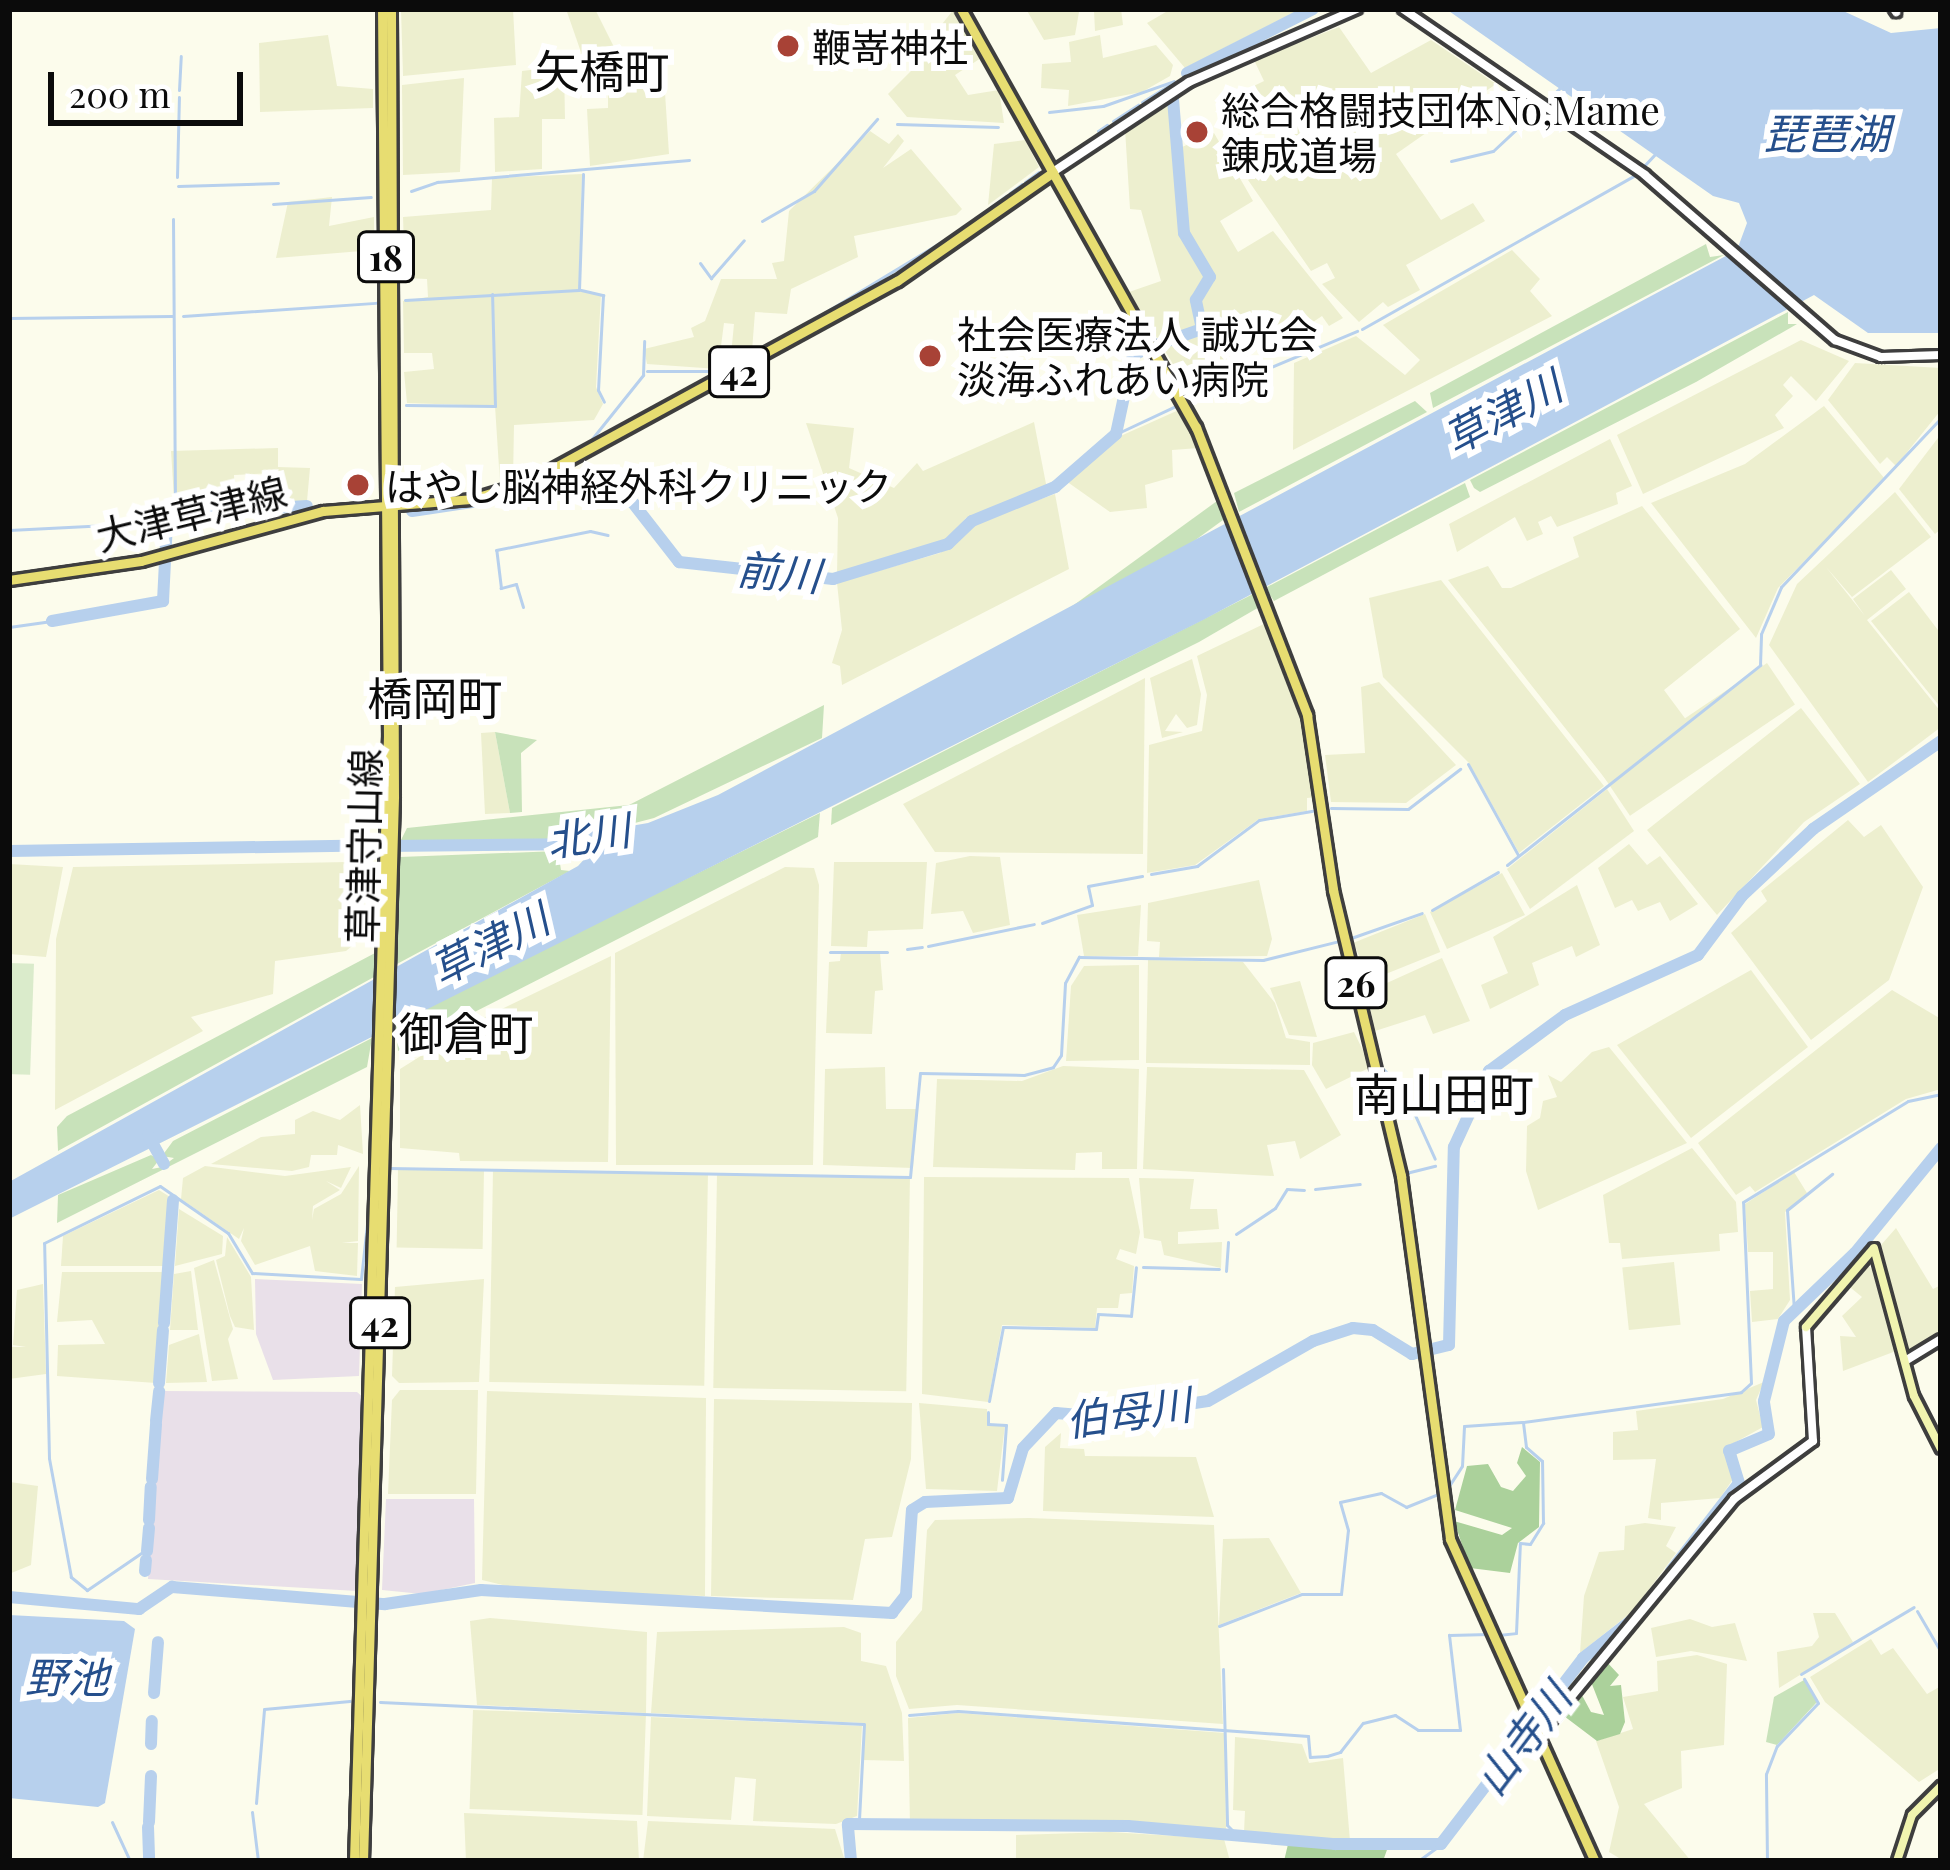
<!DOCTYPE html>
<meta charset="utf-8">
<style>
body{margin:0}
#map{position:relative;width:1950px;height:1870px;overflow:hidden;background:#fcfcec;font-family:"Playfair Display","Noto Sans JP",serif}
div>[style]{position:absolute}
.industrial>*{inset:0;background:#e9e0e9}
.farmland>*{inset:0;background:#edefcf;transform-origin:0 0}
.green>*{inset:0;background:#c8e2ba;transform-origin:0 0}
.forest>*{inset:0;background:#abd19b}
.pitch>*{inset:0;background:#daebcb;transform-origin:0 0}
.water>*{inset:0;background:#b7d0ed}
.stream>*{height:3px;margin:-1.5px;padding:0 1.5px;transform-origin:1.5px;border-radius:1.5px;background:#b7d0ed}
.river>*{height:12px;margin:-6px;padding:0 6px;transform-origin:6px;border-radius:6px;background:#b7d0ed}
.roads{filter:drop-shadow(3px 0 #3e3e3e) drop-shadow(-3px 0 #3e3e3e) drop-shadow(0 3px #3e3e3e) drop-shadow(0 -3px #3e3e3e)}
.tertiary>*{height:8px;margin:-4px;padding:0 4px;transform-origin:4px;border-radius:4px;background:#fff}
.secondary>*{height:8px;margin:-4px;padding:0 4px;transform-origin:4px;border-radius:4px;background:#f1f4af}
.primary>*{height:9px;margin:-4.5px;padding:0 4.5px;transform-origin:4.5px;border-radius:4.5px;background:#e7dd71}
.dots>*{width:33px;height:33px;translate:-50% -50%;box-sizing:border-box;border:6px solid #fff;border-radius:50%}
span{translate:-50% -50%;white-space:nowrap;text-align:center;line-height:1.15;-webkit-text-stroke:12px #fff;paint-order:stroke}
.shield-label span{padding:3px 9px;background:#fff;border:3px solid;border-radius:9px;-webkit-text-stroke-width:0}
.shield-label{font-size:36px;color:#0b0b0b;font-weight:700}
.poi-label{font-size:39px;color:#0b0b0b}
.left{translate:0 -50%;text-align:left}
.street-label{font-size:39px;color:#0b0b0b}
.water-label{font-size:42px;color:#254f8c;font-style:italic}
.quarter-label{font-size:45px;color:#0b0b0b}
.frame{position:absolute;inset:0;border:12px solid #0b0b0b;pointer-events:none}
.scale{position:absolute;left:48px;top:72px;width:195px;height:54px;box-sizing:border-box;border:6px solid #0b0b0b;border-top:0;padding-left:15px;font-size:36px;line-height:42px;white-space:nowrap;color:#0b0b0b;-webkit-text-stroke:9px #fff;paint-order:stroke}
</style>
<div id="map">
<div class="industrial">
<i style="clip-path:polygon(255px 1279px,362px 1284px,359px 1376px,273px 1380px,256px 1334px)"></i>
<i style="clip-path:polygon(161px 1391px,357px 1392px,364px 1398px,357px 1591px,148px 1579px)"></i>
<i style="clip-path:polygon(386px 1499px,474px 1499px,475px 1583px,422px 1594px,382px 1590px)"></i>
</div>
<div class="farmland">
<i style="clip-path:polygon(401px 9px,513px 9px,516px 65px,403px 76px)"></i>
<i style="clip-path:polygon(566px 9px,595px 9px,623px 65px,583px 58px)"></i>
<i style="clip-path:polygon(954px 9px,981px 58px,955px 75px,968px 95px,999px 90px,1004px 123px,907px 117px,888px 94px,931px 51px,927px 43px)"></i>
<i style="clip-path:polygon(1026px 9px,1121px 9px,1123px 25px,1095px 31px,1094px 11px,1079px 12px,1075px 35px,1044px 40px)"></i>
<i style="clip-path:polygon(1171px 9px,1301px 9px,1185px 68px,1147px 23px)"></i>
<i style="clip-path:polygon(1339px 27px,1371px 73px,1431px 40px,1496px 84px,1396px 154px,1441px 220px,1473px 203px,1485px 221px,1406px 265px,1420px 290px,1388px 307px,1383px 302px,1359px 322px,1322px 284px,1335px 278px,1327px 263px,1311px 271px,1248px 180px,1272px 168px,1265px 154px,1238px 163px,1297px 133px,1289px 116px,1256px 130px,1248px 112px,1234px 118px,1225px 100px,1264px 81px,1254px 60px)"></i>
<i style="clip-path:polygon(328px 35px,337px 86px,373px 89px,373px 108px,260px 112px,259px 43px)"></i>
<i style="clip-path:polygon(1100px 35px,1103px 58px,1156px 45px,1173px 65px,1170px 76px,1142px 92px,1068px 106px,1069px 90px,1041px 88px,1042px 64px,1071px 62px,1069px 42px)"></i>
<i style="clip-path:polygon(663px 62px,669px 154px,590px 166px,587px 109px,608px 108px,608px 92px,628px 91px,627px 70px)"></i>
<i style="clip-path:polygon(564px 66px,565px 119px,542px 119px,542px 169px,495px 172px,494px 118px,519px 117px,522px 71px)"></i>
<i style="clip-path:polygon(464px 78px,460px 172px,403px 175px,402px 85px)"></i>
<i style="clip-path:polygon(1168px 100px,1173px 151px,1214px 133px,1253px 201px,1220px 221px,1238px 252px,1273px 231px,1343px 318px,1329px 326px,1322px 316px,1304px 328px,1311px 340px,1290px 354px,1266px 320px,1269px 332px,1227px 346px,1227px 359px,1199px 361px,1198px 390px,1190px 392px,1129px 292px,1161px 281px,1141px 210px,1130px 209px,1125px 129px)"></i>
<i style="clip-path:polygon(870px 131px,889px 144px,898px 134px,904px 141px,883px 168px,911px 149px,962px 209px,956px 215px,854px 236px,858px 257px,791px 289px,787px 314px,755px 312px,752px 351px,730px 365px,734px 324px,724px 323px,718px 369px,647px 364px,644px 349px,694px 337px,691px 328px,705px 321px,721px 279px,777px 279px,772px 263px,784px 261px,789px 211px)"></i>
<i style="clip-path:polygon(1025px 140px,1039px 167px,988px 205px,994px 144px)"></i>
<i style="clip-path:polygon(582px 174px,579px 290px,601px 294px,596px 387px,603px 404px,594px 420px,514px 425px,513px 480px,500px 483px,495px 406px,407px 403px,404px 372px,434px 369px,432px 353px,404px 353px,403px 301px,428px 297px,427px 279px,405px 278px,403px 217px,491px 210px,492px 178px)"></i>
<i style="clip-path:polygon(332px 197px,329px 226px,374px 217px,374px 250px,276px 258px,288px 202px)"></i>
<i style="clip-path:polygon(1512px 250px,1540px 279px,1530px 291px,1552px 316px,1293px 450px,1294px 363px,1356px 336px,1405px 375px,1420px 360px,1383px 325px)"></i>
<i style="clip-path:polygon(1801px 340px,1849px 361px,1816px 401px,1791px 376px,1783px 385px,1793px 396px,1775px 415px,1784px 428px,1643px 494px,1617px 435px)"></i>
<i style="clip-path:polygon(1855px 363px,1941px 368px,1941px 410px,1896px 466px,1887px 457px,1880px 464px,1828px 400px)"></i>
<i style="clip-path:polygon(1824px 406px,1885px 479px,1778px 588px,1756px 638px,1651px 503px,1745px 464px)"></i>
<i style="clip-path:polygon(1181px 409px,1199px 448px,1172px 450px,1173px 477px,1145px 485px,1147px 508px,1110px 512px,1066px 481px,1116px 438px)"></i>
<i style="clip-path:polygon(1034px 422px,1047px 489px,966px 518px,948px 539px,837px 575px,838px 518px,806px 423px,854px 428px,849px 468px,894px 488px,917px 463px,923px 471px)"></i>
<i style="clip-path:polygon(1941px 434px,1941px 529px,1935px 534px,1899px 489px)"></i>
<i style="clip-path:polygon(1610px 439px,1632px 486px,1616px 493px,1618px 504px,1557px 527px,1551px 516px,1538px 522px,1543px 534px,1527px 541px,1515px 517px,1457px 552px,1449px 524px)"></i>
<i style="clip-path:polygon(278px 448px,278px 467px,310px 468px,307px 501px,278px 501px,277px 473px,234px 475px,235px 495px,174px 498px,171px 451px)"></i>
<i style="clip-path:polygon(1895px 492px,1931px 537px,1852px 597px,1826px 567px,1865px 616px,1853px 599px,1891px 570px,1906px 589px,1867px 620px,1941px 712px,1941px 727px,1868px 782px,1769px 645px,1797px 584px)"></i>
<i style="clip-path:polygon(1055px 494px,1069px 569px,842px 685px,840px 666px,832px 663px,842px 630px,837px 583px,940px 553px,977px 522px)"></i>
<i style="clip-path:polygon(1642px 506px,1740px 629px,1664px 690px,1687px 721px,1607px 781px,1448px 580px,1488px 566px,1502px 588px,1511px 588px,1579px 557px,1573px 537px)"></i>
<i style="clip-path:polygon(1441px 580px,1604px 786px,1519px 853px,1469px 763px,1383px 677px,1369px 598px)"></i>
<i style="clip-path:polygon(1909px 592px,1941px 634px,1941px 708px,1871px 621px)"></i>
<i style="clip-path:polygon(1268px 622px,1309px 738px,1318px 797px,1307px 798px,1307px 811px,1259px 819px,1195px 865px,1147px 873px,1149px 745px,1202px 731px,1207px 695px,1197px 656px)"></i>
<i style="clip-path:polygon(1192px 659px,1201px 694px,1197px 725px,1187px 728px,1176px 714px,1165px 731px,1183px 732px,1162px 738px,1150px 678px)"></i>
<i style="left:1767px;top:663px;width:50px;height:199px;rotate:56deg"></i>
<i style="clip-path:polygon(1145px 678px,1143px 854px,935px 852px,903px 804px)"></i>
<i style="clip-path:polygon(1379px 682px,1456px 765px,1406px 803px,1331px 802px,1325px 755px,1365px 753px,1361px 687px)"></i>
<i style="clip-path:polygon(1801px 708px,1860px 784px,1804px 822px,1717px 915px,1647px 830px)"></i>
<i style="clip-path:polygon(495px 732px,510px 813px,485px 814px,481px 733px)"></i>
<i style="clip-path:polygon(1607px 789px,1634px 831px,1530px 909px,1507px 869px)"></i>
<i style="clip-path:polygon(1848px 820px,1864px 837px,1881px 825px,1923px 887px,1889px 980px,1811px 1040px,1731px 933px,1767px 901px,1761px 891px)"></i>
<i style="clip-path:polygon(1629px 844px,1647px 865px,1660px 856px,1698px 904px,1670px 921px,1660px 902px,1638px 911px,1632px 900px,1615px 908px,1598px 868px)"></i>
<i style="clip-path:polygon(970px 856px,1000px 857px,1010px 925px,973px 933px,963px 911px,931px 914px,936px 863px)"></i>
<i style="clip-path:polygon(348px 862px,366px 869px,363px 937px,346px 951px,275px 961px,273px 994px,191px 1017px,203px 1031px,55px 1110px,56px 939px,73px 867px)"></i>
<i style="clip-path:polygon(834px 862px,927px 862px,923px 929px,868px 931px,867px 947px,831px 946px)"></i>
<i style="clip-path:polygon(9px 864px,63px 867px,46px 957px,9px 954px)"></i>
<i style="clip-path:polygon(785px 867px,814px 868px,819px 885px,813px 1165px,616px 1165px,615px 953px)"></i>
<i style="clip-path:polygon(1502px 873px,1525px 915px,1447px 949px,1430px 912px)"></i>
<i style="clip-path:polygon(1259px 880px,1272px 939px,1267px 956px,1159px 957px,1160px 942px,1147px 941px,1148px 903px)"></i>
<i style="clip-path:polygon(1577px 885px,1600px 945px,1576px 957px,1572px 946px,1532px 963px,1539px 985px,1490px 1009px,1481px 985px,1508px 973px,1493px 937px)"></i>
<i style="clip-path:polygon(1141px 905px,1138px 956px,1084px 956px,1077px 915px)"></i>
<i style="left:1425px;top:914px;width:41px;height:77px;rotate:68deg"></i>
<i style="clip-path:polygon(841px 952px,880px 953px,883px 990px,875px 991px,872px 1034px,826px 1033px,829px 962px,840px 961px)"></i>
<i style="clip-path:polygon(611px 956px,608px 1162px,460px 1161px,459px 1153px,400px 1148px,400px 1069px,477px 1021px)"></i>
<i style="clip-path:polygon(1442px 958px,1470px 1021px,1433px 1034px,1425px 1015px,1375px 1031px,1367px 992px)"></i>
<i style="clip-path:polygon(1148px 960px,1243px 962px,1275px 1003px,1286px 1038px,1310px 1042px,1310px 1065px,1146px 1063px)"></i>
<i style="clip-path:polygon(1139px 965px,1139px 1060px,1066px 1061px,1071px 986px,1084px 966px)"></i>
<i style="clip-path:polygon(1751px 970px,1808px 1047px,1691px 1138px,1617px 1045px)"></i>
<i style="clip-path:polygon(1300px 981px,1317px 1037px,1289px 1035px,1270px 988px)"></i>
<i style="clip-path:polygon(1892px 990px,1941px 1019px,1941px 1089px,1906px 1099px,1755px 1192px,1750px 1186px,1736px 1195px,1698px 1143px)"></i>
<i style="clip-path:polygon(1354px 1032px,1371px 1067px,1326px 1089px,1312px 1065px,1313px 1043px)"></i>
<i style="clip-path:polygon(1609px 1047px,1687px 1143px,1538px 1210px,1526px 1171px,1527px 1126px,1540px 1118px,1543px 1101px,1557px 1097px,1548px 1075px,1561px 1082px,1592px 1052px)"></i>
<i style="clip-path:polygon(1063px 1066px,1139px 1069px,1137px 1169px,1102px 1169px,1102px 1152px,1076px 1153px,1075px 1170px,933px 1167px,937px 1079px,1022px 1081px)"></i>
<i style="clip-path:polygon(885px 1067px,886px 1109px,918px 1109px,913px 1168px,823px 1165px,825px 1069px)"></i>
<i style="clip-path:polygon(1147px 1067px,1304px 1070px,1341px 1135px,1300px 1159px,1295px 1141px,1267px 1145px,1274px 1176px,1143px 1169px)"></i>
<i style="clip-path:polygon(360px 1105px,363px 1154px,338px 1145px,337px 1155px,311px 1155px,309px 1167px,292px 1171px,211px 1164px,261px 1137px,295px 1134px,295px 1120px,313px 1111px,340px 1120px)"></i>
<i style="clip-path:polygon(1692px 1148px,1736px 1202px,1738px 1232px,1719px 1234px,1720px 1251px,1622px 1259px,1620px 1243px,1609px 1243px,1603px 1195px)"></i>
<i style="clip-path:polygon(205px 1166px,285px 1176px,351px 1167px,341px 1188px,326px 1181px,340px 1190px,313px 1206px,312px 1220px,314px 1209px,341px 1194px,359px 1166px,358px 1241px,342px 1243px,358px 1243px,357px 1276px,315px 1271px,310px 1246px,255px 1265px,241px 1241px,244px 1228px,239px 1239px,181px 1199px,183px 1178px)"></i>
<i style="left:484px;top:1170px;width:79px;height:86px;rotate:91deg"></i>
<i style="left:493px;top:1170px;width:215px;height:212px;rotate:1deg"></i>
<i style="clip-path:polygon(1794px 1172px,1807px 1193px,1785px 1212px,1790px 1300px,1778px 1319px,1752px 1322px,1750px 1291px,1773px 1289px,1773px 1252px,1748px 1252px,1745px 1204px)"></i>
<i style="left:717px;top:1174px;width:193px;height:214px;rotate:1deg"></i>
<i style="clip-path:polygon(924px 1177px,1129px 1178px,1140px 1232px,1136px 1254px,1120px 1249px,1116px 1259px,1134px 1266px,1132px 1293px,1120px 1294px,1118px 1308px,1097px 1308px,1095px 1328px,1002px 1325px,988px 1402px,922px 1394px)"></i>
<i style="clip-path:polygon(1139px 1178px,1194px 1179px,1190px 1209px,1217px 1209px,1219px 1229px,1178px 1232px,1178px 1244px,1222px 1242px,1221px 1268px,1164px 1255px,1161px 1241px,1144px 1238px)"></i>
<i style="clip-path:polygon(159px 1190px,170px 1197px,164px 1266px,61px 1266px,63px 1236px)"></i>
<i style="clip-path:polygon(179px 1209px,223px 1236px,222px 1254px,175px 1266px)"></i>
<i style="clip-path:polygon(1896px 1228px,1933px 1289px,1941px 1285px,1941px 1337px,1909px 1356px,1881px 1245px)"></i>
<i style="clip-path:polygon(227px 1237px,251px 1277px,254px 1330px,235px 1327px,230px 1316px,216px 1260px,225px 1256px)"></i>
<i style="clip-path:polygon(214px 1260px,233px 1329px,228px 1339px,238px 1379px,212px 1381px,194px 1268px)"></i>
<i style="left:1674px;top:1262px;width:63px;height:52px;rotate:84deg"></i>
<i style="clip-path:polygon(1865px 1263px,1874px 1271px,1896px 1351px,1843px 1371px,1840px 1336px,1856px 1337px,1842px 1316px,1862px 1297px,1846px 1284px)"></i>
<i style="clip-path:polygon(191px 1271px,198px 1330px,170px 1330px,174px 1274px)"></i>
<i style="clip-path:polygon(62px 1272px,164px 1272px,156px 1383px,57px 1376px,58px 1345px,105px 1344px,92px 1320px,57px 1322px)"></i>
<i style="clip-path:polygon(484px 1279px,479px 1382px,399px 1383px,392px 1376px,395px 1287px)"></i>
<i style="clip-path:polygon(43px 1284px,46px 1374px,9px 1379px,9px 1347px,26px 1347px,13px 1345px,17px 1290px)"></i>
<i style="clip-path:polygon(199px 1334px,207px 1382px,166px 1383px,169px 1345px)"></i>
<i style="clip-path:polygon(1764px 1382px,1756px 1400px,1763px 1427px,1723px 1449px,1733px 1479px,1720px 1498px,1661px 1503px,1661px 1520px,1648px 1518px,1656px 1459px,1613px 1460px,1613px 1432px,1638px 1430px,1636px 1411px,1723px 1399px)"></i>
<i style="clip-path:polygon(400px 1390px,478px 1390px,476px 1494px,388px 1494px,392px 1400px)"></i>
<i style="clip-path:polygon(487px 1391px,706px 1398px,705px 1596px,527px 1591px,482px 1580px)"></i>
<i style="clip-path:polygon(714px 1399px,912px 1403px,911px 1459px,892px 1537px,865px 1539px,853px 1600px,711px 1596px)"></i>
<i style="clip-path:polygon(919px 1403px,987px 1409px,987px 1424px,1005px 1425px,997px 1491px,926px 1489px)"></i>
<i style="clip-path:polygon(1061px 1433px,1060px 1448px,1084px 1449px,1085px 1456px,1196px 1457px,1214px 1517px,1043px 1511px,1045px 1447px)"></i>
<i style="clip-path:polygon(10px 1482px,38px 1486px,31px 1565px,9px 1574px)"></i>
<i style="clip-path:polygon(1029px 1518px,1214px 1525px,1223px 1724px,957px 1705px,909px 1709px,896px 1676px,896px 1642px,922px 1610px,927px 1530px,935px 1520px)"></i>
<i style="clip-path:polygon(1645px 1523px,1676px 1527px,1666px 1546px,1676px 1553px,1633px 1611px,1580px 1653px,1584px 1596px,1599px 1552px,1624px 1550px,1625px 1526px)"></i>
<i style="clip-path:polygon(1269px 1538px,1301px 1593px,1219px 1625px,1223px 1539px)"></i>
<i style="clip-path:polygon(1813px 1613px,1835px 1613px,1853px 1642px,1779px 1688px,1777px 1652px,1812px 1646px,1819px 1637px)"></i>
<i style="clip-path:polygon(490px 1618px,647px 1632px,646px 1713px,477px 1705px,470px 1621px)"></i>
<i style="clip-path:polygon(1690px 1619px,1712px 1627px,1735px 1623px,1747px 1661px,1691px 1651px,1656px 1657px,1651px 1628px)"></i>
<i style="clip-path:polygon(844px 1627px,861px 1633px,861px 1661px,886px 1666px,902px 1713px,904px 1761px,863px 1760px,864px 1723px,651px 1713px,657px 1632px)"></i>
<i style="clip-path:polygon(1871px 1639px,1881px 1655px,1893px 1648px,1927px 1694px,1941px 1686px,1941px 1768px,1919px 1782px,1825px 1702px,1810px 1677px)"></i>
<i style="clip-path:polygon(1697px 1655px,1727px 1664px,1724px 1745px,1681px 1751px,1682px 1788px,1644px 1804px,1691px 1861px,1624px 1861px,1609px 1852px,1619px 1807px,1596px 1741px,1633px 1729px,1623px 1697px,1658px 1691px,1657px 1661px)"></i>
<i style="left:473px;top:1710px;width:173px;height:99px;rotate:2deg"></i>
<i style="clip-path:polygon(958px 1713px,1225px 1733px,1226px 1829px,910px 1825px,908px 1718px)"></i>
<i style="clip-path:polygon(651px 1717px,862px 1726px,857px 1816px,836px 1824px,753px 1821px,756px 1779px,735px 1777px,731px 1820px,647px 1816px)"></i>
<i style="clip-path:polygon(1235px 1737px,1302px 1744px,1309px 1763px,1343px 1758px,1350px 1841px,1244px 1832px,1245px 1811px,1233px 1810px)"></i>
<i style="clip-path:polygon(464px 1813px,637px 1821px,639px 1861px,466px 1861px)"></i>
<i style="clip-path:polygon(648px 1821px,835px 1829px,845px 1861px,643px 1861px)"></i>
<i style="clip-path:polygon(1110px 1832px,1224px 1839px,1230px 1861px,1016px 1861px,1016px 1835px)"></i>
</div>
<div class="green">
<i style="clip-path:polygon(1706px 244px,1710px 257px,1724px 255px,1433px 408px,1430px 393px)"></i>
<i style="clip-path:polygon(1788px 312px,1788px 324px,1797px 324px,1696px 382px,1480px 492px,1474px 488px,1470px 480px)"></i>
<i style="clip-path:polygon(1415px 401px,1427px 412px,1239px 512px,1234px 493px)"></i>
<i style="clip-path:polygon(1465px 483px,1470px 497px,1274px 601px,1270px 595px,1267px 587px)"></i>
<i style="left:1217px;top:501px;width:19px;height:433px;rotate:54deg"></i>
<i style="clip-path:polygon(1257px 592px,1261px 606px,1199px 642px,831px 825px,832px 808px)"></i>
<i style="clip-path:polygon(824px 705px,822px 738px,654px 818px,562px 842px,401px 840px,407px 828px,629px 805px)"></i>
<i style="clip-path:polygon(495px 732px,537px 740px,521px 753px,522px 812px,510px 813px)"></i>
<i style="clip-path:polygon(820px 813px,818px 837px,398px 1051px,395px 1022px)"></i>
<i style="clip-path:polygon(558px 851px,561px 870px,570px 871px,397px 964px,400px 857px)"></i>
<i style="clip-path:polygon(375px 953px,374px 977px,58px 1151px,57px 1127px,67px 1116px)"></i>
<i style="clip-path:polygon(372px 1038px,367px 1067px,57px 1223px,58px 1195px,151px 1155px,159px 1160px,152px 1169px,162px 1167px,174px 1158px,162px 1156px,173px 1141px)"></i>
<i style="clip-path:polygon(1804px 1680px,1817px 1702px,1777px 1745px,1766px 1742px,1774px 1697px)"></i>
</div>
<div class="forest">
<i style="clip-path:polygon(1522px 1447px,1540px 1462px,1539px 1527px,1518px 1543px,1510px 1573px,1470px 1568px,1454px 1521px,1502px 1535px,1512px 1528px,1455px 1510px,1467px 1466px,1488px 1464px,1501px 1487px,1513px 1491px,1526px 1476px,1517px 1463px)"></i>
<i style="clip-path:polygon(1604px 1659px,1619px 1675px,1610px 1686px,1621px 1685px,1625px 1722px,1620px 1734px,1597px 1741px,1560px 1713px,1577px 1686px,1591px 1712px,1604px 1715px,1588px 1674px)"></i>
<i style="clip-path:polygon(1289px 1840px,1352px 1850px,1388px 1847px,1383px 1861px,1284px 1861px)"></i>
</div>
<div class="pitch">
<i style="left:9px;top:963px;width:25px;height:111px;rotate:2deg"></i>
</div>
<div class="water">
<i style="clip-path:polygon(1446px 9px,1839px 9px,1891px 33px,1941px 28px,1941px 333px,1868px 333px,1814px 295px,1203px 620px,9px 1219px,9px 1182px,578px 866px,588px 855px,579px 835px,648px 823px,718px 795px,1737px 250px,1747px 223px,1739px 203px,1713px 196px)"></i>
<i style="clip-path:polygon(9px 1615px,124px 1621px,135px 1629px,105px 1803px,98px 1807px,9px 1798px)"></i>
</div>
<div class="stream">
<i style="left:179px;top:90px;width:34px;rotate:-87deg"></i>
<i style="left:1546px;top:101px;width:21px;rotate:-43deg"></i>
<i style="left:1142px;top:102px;width:36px;rotate:-32deg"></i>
<i style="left:1049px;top:112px;width:54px;rotate:-6.3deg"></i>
<i style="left:1103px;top:106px;width:75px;rotate:-19.4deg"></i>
<i style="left:1113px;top:121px;width:30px;rotate:-33deg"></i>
<i style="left:897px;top:124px;width:101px;rotate:1.7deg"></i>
<i style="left:1098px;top:131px;width:11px;rotate:-34deg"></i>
<i style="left:1451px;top:161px;width:43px;rotate:-13.4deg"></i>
<i style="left:1493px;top:151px;width:63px;rotate:-43.1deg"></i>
<i style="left:1643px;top:167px;width:21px;rotate:-47deg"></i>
<i style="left:177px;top:177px;width:80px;rotate:-88.6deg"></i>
<i style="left:1025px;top:182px;width:17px;rotate:-36deg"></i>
<i style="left:178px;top:186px;width:100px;rotate:-1.7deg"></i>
<i style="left:411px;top:191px;width:28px;rotate:-19deg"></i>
<i style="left:437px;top:182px;width:253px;rotate:-5deg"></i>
<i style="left:1010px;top:193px;width:15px;rotate:-37deg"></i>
<i style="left:273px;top:204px;width:98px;rotate:-4.1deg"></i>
<i style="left:991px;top:207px;width:19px;rotate:-36deg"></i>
<i style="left:980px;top:215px;width:7px;rotate:-34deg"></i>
<i style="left:173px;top:219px;width:303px;rotate:89.6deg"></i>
<i style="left:762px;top:221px;width:60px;rotate:-30deg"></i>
<i style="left:814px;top:191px;width:96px;rotate:-48.8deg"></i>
<i style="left:959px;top:231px;width:18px;rotate:-38deg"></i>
<i style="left:700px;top:263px;width:19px;rotate:54deg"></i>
<i style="left:711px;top:278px;width:50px;rotate:-49deg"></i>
<i style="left:581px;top:290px;width:23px;rotate:13deg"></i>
<i style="left:603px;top:295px;width:95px;rotate:93deg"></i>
<i style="left:598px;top:390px;width:13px;rotate:63deg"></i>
<i style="left:405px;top:300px;width:174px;rotate:-3.3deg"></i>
<i style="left:579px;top:290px;width:116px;rotate:-88deg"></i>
<i style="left:183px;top:316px;width:193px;rotate:-3.9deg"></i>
<i style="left:9px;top:318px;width:163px;rotate:-0.7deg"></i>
<i style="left:1362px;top:329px;width:316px;rotate:-29.4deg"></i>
<i style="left:781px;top:339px;width:205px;rotate:-31.2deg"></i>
<i style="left:647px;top:371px;width:73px"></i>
<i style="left:1192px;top:400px;width:179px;rotate:-22.7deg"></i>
<i style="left:406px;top:405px;width:89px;rotate:0.6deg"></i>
<i style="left:495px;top:406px;width:112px;rotate:-91.5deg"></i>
<i style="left:1116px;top:434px;width:68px;rotate:-25.1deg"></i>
<i style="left:587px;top:445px;width:90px;rotate:-51.3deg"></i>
<i style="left:643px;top:375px;width:34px;rotate:-88deg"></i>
<i style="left:506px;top:496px;width:8px;rotate:-40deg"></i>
<i style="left:9px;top:530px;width:158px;rotate:-2.9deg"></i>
<i style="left:523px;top:607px;width:24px;rotate:-107deg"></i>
<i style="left:516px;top:584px;width:16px;rotate:165deg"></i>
<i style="left:501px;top:588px;width:38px;rotate:-97deg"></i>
<i style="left:496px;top:550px;width:96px;rotate:-11.4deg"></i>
<i style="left:590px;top:531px;width:18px;rotate:13deg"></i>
<i style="left:9px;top:627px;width:43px;rotate:-7.9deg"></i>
<i style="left:1468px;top:764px;width:104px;rotate:61.2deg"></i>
<i style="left:1331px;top:808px;width:77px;rotate:0.7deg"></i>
<i style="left:1408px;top:809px;width:66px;rotate:-37.6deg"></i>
<i style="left:1507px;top:865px;width:323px;rotate:-38.3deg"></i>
<i style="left:1760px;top:665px;width:31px;rotate:-88deg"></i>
<i style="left:1761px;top:634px;width:51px;rotate:-66.9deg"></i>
<i style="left:1781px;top:587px;width:233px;rotate:-46.6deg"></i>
<i style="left:1151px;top:874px;width:47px;rotate:-9.9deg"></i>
<i style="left:1197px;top:866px;width:77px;rotate:-36.6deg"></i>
<i style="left:1259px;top:820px;width:59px;rotate:-9.8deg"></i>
<i style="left:1432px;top:910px;width:76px;rotate:-29.9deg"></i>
<i style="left:1042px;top:923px;width:53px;rotate:-19.8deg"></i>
<i style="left:1092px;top:905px;width:19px;rotate:-102deg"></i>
<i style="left:1088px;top:886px;width:55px;rotate:-10.5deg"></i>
<i style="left:1351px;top:938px;width:75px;rotate:-19.4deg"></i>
<i style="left:928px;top:946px;width:108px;rotate:-11.7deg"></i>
<i style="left:1342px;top:948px;width:109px;rotate:76.7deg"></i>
<i style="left:907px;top:949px;width:15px;rotate:-8deg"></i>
<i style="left:830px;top:952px;width:57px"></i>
<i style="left:1381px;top:1067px;width:26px;rotate:43deg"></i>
<i style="left:1405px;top:1093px;width:72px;rotate:65.6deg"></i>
<i style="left:389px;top:1168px;width:521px;rotate:0.99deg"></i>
<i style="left:910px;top:1177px;width:104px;rotate:-84.5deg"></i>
<i style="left:920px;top:1073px;width:104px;rotate:1.1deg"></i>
<i style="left:1024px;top:1075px;width:30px;rotate:-15deg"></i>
<i style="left:1053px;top:1067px;width:14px;rotate:-56deg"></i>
<i style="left:1061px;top:1055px;width:72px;rotate:-86.8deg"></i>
<i style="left:1065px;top:983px;width:30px;rotate:-62deg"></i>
<i style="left:1079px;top:957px;width:184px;rotate:0.9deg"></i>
<i style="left:1263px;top:960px;width:78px;rotate:-14deg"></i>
<i style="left:1406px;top:1173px;width:30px;rotate:-14deg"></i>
<i style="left:1315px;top:1189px;width:45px;rotate:-6.3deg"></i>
<i style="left:1236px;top:1234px;width:47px;rotate:-33.7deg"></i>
<i style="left:1275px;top:1208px;width:22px;rotate:-58deg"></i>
<i style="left:1287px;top:1189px;width:17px;rotate:3deg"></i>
<i style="left:1143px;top:1267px;width:76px;rotate:1.5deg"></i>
<i style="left:1226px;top:1271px;width:29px;rotate:-86deg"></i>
<i style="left:1794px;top:1310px;width:100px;rotate:-94deg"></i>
<i style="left:1787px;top:1210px;width:58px;rotate:-38.7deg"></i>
<i style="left:989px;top:1401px;width:75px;rotate:-79.3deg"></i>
<i style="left:1003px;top:1327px;width:93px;rotate:1.2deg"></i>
<i style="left:1096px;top:1329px;width:15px;rotate:-82deg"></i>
<i style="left:1098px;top:1314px;width:33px;rotate:3deg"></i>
<i style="left:1131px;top:1316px;width:49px;rotate:-84.2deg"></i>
<i style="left:988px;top:1412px;width:12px;rotate:90deg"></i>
<i style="left:988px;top:1424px;width:18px;rotate:3deg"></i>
<i style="left:1006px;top:1425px;width:55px;rotate:94.2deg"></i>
<i style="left:1447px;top:1489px;width:27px;rotate:-57deg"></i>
<i style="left:1462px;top:1466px;width:40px;rotate:-87.1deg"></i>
<i style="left:1464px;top:1426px;width:58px;rotate:-3.9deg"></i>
<i style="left:147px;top:1549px;width:73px;rotate:145.7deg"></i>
<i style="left:87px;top:1590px;width:21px;rotate:-141deg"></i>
<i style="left:71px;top:1577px;width:121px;rotate:-100.5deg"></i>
<i style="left:49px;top:1458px;width:215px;rotate:-91.3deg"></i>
<i style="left:44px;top:1243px;width:129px;rotate:-26.2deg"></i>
<i style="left:160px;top:1186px;width:83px;rotate:34.7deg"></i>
<i style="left:228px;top:1233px;width:47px;rotate:59deg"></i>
<i style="left:252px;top:1273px;width:109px;rotate:3.2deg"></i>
<i style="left:361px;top:1279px;width:112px;rotate:-83.8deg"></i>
<i style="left:1917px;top:1611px;width:48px;rotate:59.7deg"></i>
<i style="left:1219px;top:1626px;width:89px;rotate:-21.1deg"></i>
<i style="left:1302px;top:1594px;width:39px"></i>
<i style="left:1341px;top:1594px;width:64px;rotate:-83.8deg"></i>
<i style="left:1348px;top:1530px;width:29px;rotate:-106deg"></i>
<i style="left:1340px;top:1502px;width:42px;rotate:-12.4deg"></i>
<i style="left:1381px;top:1493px;width:29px;rotate:29deg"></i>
<i style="left:1406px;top:1507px;width:35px;rotate:-22deg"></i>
<i style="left:1498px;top:1635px;width:18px;rotate:-6deg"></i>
<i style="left:1516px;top:1633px;width:90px;rotate:-87.5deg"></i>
<i style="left:1520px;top:1543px;width:10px;rotate:6deg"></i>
<i style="left:1530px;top:1544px;width:25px;rotate:-58deg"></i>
<i style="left:1543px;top:1523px;width:62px;rotate:-90.9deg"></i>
<i style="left:1542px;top:1461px;width:21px;rotate:-139deg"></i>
<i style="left:1526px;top:1447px;width:25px;rotate:-97deg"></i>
<i style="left:1523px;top:1422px;width:220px;rotate:-7.8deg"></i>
<i style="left:1741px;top:1392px;width:13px;rotate:-42deg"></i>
<i style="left:1751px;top:1383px;width:181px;rotate:-92.5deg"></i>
<i style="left:1743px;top:1202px;width:193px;rotate:-31.5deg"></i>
<i style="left:1908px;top:1101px;width:34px;rotate:-12deg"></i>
<i style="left:1223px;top:1669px;width:156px;rotate:88.5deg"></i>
<i style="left:1227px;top:1825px;width:13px;rotate:45deg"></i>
<i style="left:1801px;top:1674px;width:131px;rotate:-30.7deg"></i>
<i style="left:380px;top:1702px;width:484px;rotate:2.6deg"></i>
<i style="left:864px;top:1724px;width:94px;rotate:93deg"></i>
<i style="left:909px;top:1715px;width:49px;rotate:-4.7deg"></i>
<i style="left:958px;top:1711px;width:351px;rotate:4.1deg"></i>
<i style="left:1308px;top:1736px;width:21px;rotate:85deg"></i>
<i style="left:1310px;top:1757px;width:17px;rotate:-3deg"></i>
<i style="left:1327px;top:1756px;width:14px;rotate:-17deg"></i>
<i style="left:1340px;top:1752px;width:37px;rotate:-52deg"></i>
<i style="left:1363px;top:1723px;width:33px;rotate:-14deg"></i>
<i style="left:1395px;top:1715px;width:27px;rotate:33deg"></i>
<i style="left:1418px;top:1730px;width:42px"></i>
<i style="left:1460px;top:1730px;width:96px;rotate:-96.6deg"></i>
<i style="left:1449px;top:1635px;width:40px;rotate:-1.4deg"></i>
<i style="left:256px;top:1803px;width:94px;rotate:-85.1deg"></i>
<i style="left:264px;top:1709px;width:86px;rotate:-5.3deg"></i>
<i style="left:252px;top:1812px;width:49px;rotate:83deg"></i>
<i style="left:112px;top:1822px;width:43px;rotate:65.2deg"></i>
<i style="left:1418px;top:1861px;width:29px;rotate:-36deg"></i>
<i style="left:1767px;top:1861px;width:87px;rotate:-90.7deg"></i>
<i style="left:1766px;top:1774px;width:30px;rotate:-69deg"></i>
<i style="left:1777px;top:1746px;width:59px;rotate:-46.4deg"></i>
<i style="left:1818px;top:1703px;width:28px;rotate:-120deg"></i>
</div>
<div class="river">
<i style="left:1187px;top:73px;width:141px;rotate:-26.9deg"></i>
<i style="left:1156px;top:345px;width:49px;rotate:-19.2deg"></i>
<i style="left:1202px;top:329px;width:30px;rotate:-102deg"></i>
<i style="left:1196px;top:300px;width:27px;rotate:-59deg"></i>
<i style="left:1210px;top:277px;width:51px;rotate:-120.6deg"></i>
<i style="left:1184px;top:233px;width:134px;rotate:-94.7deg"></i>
<i style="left:412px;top:511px;width:190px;rotate:-8.5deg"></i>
<i style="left:600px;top:483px;width:39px;rotate:31deg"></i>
<i style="left:633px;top:503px;width:75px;rotate:52.1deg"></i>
<i style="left:679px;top:562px;width:155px;rotate:6.3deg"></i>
<i style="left:833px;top:579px;width:120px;rotate:-16.9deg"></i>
<i style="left:948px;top:544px;width:33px;rotate:-44deg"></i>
<i style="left:972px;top:521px;width:90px;rotate:-22.3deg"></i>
<i style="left:1055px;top:487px;width:81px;rotate:-41deg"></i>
<i style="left:1116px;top:434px;width:81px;rotate:-77.9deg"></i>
<i style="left:1133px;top:355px;width:17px;rotate:-25deg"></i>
<i style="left:211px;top:512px;width:96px;rotate:-3.6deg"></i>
<i style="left:52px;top:621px;width:113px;rotate:-10.2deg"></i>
<i style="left:163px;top:601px;width:79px;rotate:-87.1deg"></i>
<i style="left:167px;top:522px;width:14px;rotate:-4deg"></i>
<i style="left:385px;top:846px;width:179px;rotate:-0.6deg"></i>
<i style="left:564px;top:844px;width:33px;rotate:-18deg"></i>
<i style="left:9px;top:851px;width:368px;rotate:-0.9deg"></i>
<i style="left:148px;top:1135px;width:33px;rotate:61deg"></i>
<i style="left:164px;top:1323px;width:123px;rotate:-85.8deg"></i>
<i style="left:159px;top:1383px;width:53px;rotate:-85.7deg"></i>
<i style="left:156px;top:1421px;width:30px;rotate:-84deg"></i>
<i style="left:152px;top:1479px;width:55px;rotate:-85.8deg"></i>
<i style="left:149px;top:1520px;width:33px;rotate:-87deg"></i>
<i style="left:147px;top:1551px;width:23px;rotate:-85deg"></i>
<i style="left:145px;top:1571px;width:11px;rotate:-85deg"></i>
<i style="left:1671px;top:1571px;width:111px;rotate:-52.3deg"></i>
<i style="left:1739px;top:1483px;width:34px;rotate:-107deg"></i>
<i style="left:1729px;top:1451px;width:43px;rotate:-23deg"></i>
<i style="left:1769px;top:1434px;width:33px;rotate:-99deg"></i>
<i style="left:1764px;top:1401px;width:82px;rotate:-76deg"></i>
<i style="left:1784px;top:1321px;width:98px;rotate:-43.8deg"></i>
<i style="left:1855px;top:1253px;width:136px;rotate:-50.7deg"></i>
<i style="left:9px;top:1597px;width:131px;rotate:5.3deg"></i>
<i style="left:139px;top:1609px;width:40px;rotate:-34deg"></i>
<i style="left:172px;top:1587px;width:214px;rotate:4.6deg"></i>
<i style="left:385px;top:1604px;width:97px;rotate:-8.3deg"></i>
<i style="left:481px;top:1590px;width:412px;rotate:3.2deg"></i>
<i style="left:892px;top:1613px;width:23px;rotate:-52deg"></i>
<i style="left:906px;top:1595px;width:85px;rotate:-86deg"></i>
<i style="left:912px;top:1510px;width:15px;rotate:-32deg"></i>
<i style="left:925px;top:1502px;width:83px;rotate:-2.8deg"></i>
<i style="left:1008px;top:1498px;width:52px;rotate:-73.3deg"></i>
<i style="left:1023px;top:1448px;width:48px;rotate:-46.7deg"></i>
<i style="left:1056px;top:1413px;width:47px;rotate:4.9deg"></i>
<i style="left:1103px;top:1417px;width:106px;rotate:-8.7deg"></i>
<i style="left:1208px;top:1401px;width:121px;rotate:-29.7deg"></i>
<i style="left:1313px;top:1341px;width:42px;rotate:-18deg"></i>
<i style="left:1353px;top:1328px;width:20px;rotate:6deg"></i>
<i style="left:1373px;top:1330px;width:46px;rotate:31.6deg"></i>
<i style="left:1412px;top:1354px;width:38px;rotate:-14deg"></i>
<i style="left:1449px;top:1345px;width:198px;rotate:-88.6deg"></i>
<i style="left:1454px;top:1147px;width:84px;rotate:-65.3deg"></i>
<i style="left:1489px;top:1071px;width:94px;rotate:-36.4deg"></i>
<i style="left:1565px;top:1015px;width:146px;rotate:-24.3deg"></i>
<i style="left:1698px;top:955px;width:74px;rotate:-53.3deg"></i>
<i style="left:1742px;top:896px;width:98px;rotate:-43.3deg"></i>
<i style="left:1813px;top:829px;width:155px;rotate:-34.5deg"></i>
<i style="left:154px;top:1693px;width:51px;rotate:-85.5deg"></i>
<i style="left:151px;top:1744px;width:23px;rotate:-88deg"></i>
<i style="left:149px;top:1822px;width:46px;rotate:-87.5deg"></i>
<i style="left:148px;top:1827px;width:34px;rotate:88deg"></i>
<i style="left:851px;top:1861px;width:37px;rotate:-95deg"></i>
<i style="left:848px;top:1824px;width:280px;rotate:0.4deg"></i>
<i style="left:1128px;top:1826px;width:208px;rotate:5deg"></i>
<i style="left:1335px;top:1844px;width:106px"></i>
<i style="left:1441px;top:1844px;width:234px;rotate:-52.6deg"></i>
<i style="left:1583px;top:1658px;width:62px;rotate:-37.8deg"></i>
</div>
<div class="roads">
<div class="tertiary">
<i style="left:1403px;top:9px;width:293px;rotate:34.4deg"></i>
<i style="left:1645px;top:175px;width:252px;rotate:41deg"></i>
<i style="left:1835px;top:340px;width:49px;rotate:20.3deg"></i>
<i style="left:1881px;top:357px;width:60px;rotate:-1.9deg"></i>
<i style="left:1894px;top:9px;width:4px;rotate:56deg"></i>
<i style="left:1053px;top:172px;width:163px;rotate:-33.5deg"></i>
<i style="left:1189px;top:82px;width:183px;rotate:-23.5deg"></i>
<i style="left:1905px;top:1361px;width:42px;rotate:-31.4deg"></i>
<i style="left:1538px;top:1737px;width:308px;rotate:-50.5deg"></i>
<i style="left:1734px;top:1499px;width:98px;rotate:-36.3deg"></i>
<i style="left:1813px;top:1441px;width:114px;rotate:-93.5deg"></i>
</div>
<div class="secondary">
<i style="left:1874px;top:1248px;width:153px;rotate:74.9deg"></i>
<i style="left:1914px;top:1396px;width:59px;rotate:63deg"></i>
<i style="left:1806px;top:1327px;width:103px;rotate:-49.3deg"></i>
<i style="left:1897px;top:1861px;width:48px;rotate:-71.9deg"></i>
<i style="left:1912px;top:1815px;width:41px;rotate:-45deg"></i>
</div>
<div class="primary">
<i style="left:961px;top:9px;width:480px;rotate:60.7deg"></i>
<i style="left:1196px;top:427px;width:309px;rotate:68.9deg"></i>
<i style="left:1307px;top:715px;width:177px;rotate:81.5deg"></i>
<i style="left:1333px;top:890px;width:294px;rotate:76.6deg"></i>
<i style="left:1401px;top:1176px;width:366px;rotate:82.3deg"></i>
<i style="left:1450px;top:1539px;width:353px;rotate:65.8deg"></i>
<i style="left:9px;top:580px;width:133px;rotate:-8.2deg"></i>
<i style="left:141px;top:561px;width:189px;rotate:-15.4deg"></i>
<i style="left:323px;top:511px;width:148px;rotate:-4.6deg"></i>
<i style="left:471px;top:499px;width:59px;rotate:-16.6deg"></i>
<i style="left:528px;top:482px;width:420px;rotate:-28.6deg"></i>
<i style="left:897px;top:281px;width:190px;rotate:-34.9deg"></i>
<i style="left:354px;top:1861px;width:1125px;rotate:-88.27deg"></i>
<i style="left:388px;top:737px;width:728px;rotate:-90.47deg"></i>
<i style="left:363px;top:1861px;width:1065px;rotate:-88.33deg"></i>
<i style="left:394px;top:796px;width:787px;rotate:-90.22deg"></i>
</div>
</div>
<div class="dots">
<i style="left:788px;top:46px;background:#a84236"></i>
<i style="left:1197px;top:132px;background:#a84236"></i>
<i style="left:930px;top:356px;background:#a84236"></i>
<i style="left:358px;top:485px;background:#a84236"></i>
</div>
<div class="shield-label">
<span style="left:386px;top:257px">18</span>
<span style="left:739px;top:372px">42</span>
<span style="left:1356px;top:983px">26</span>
<span style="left:380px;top:1323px">42</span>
</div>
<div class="poi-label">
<span class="left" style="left:812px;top:46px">鞭嵜神社</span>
<span class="left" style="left:1221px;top:132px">総合格闘技団体No,Mame<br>錬成道場</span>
<span class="left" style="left:957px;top:356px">社会医療法人 誠光会<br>淡海ふれあい病院</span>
<span class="left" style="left:385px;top:485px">はやし脳神経外科クリニック</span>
</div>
<div class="street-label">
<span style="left:191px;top:513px;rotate:-14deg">大津草津線</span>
<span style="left:363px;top:846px;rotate:-89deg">草津守山線</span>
</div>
<div class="water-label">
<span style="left:1827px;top:132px">琵琶湖</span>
<span style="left:1502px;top:411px;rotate:-28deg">草津川</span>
<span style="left:779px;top:571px;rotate:5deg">前川</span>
<span style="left:588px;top:834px;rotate:-9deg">北川</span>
<span style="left:489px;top:943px;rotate:-27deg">草津川</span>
<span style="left:1128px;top:1411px;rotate:-8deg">伯母川</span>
<span style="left:67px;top:1676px">野池</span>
<span style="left:1522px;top:1738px;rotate:-53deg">山寺川</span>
</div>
<div class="quarter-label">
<span style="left:602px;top:70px">矢橋町</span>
<span style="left:435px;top:697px">橋岡町</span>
<span style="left:466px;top:1032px">御倉町</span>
<span style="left:1444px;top:1093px">南山田町</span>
</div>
<div class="frame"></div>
<div class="scale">200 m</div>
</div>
